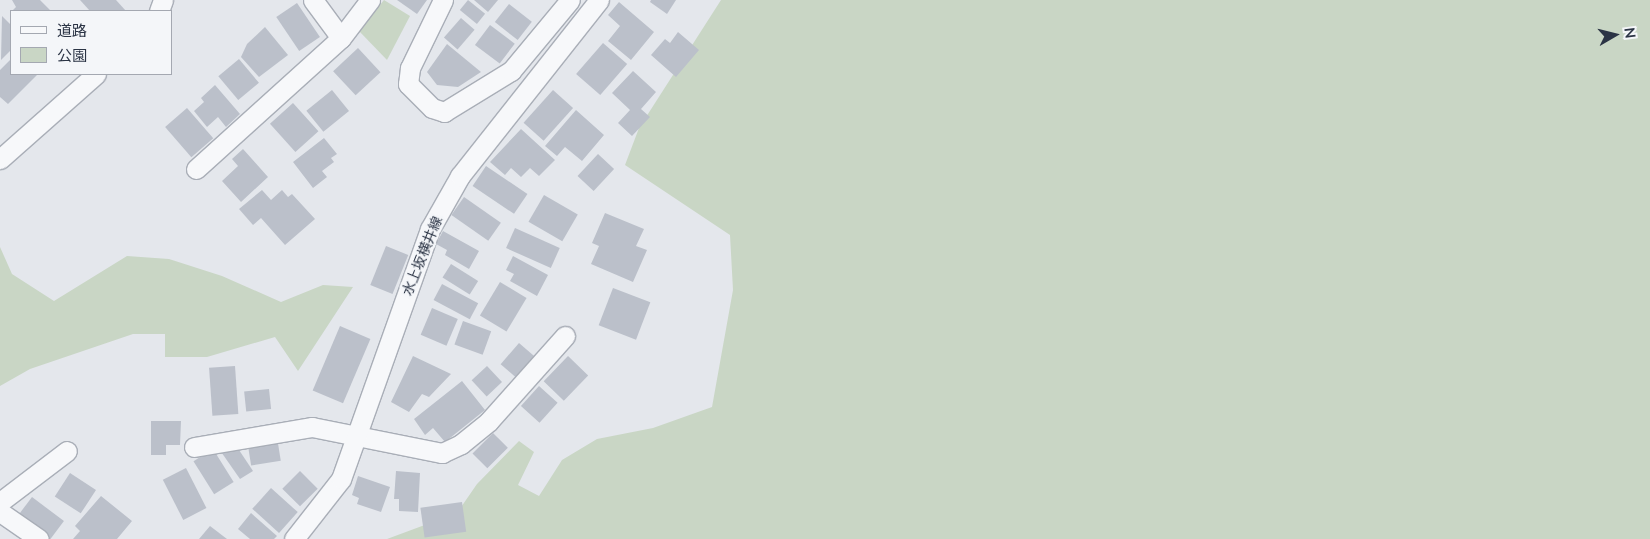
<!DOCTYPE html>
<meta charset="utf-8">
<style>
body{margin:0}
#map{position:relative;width:1650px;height:539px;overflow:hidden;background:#e4e7ec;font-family:Lato,"Noto Sans JP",sans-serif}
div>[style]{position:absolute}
.green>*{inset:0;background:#c9d6c5}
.building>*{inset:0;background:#bbc0ca;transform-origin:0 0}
.roads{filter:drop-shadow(1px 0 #a9aeb7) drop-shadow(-1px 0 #a9aeb7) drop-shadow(0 1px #a9aeb7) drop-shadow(0 -1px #a9aeb7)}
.street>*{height:19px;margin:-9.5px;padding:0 9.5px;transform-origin:9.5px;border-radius:9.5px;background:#f7f8fa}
span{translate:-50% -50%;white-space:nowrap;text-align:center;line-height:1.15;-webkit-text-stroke:4.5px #f4f6f9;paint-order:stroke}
.street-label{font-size:14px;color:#2b3445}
.legend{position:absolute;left:10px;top:10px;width:162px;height:65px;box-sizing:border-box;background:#f4f6f9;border:1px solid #a4a8b1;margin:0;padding:6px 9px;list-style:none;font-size:15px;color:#2b3445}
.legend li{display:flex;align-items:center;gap:10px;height:25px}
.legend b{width:25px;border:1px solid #a4a8b1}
.north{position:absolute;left:1590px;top:10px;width:50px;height:50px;-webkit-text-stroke:4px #f4f6f9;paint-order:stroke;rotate:82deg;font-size:14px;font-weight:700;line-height:20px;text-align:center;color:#2b3445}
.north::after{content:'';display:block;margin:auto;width:18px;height:22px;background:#2b3445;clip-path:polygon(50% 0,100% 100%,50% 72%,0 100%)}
</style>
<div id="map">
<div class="green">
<i style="clip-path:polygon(384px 0,410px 16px,387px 60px,359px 31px)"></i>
<i style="clip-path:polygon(721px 0,1650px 0,1650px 539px,387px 539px,457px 513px,477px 484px,519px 441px,534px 452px,518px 485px,539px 496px,562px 460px,597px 439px,653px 428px,712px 407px,733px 290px,730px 235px,625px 165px,639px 128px)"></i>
<i style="clip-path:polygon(0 247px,12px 274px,54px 301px,127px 256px,169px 259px,222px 276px,281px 302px,323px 285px,353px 287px,298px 371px,275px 337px,207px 357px,165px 357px,165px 334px,133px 334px,30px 369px,0 386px)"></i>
</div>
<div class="building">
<i style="clip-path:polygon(12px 0,40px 0,51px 11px,12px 11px,16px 7px)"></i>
<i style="clip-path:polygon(80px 0,116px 0,126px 11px,90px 11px)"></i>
<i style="clip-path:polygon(397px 0,427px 0,417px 14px)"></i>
<i style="left:468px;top:0;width:22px;height:13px;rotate:39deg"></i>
<i style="clip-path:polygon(474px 0,498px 0,488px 12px)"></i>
<i style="clip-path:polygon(651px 0,676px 0,667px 14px,650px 2px)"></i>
<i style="clip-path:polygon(619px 2px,654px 32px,631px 60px,608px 41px,620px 26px,608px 15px)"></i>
<i style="left:297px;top:3px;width:41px;height:25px;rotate:56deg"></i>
<i style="left:509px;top:4px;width:29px;height:23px;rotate:38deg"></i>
<i style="clip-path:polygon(2px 16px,11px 25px,11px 50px,1px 60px)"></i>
<i style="left:461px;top:18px;width:18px;height:26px;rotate:41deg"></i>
<i style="left:490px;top:25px;width:31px;height:25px;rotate:37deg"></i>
<i style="clip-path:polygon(265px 27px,288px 55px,259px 77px,241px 57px,247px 44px)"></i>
<i style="clip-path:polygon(678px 32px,699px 50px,676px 77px,651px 55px,665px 39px,670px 43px)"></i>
<i style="left:603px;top:43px;width:32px;height:41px;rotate:41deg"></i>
<i style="clip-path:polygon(447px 44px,481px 72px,458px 87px,437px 85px,427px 72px)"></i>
<i style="left:358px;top:48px;width:33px;height:34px;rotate:47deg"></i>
<i style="clip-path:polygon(11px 59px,11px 74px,38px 74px,8px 104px,0 97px,0 70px)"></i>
<i style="left:239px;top:59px;width:31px;height:27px;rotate:50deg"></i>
<i style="clip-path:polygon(633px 71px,656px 92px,641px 109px,650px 117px,632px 136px,618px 123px,630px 110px,612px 93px)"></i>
<i style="clip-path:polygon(215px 85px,240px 114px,226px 127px,218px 117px,207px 127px,194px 111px,204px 102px,201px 98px)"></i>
<i style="left:332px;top:90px;width:27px;height:33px;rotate:51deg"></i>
<i style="left:553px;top:90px;width:27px;height:44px;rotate:42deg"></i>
<i style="left:293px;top:103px;width:38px;height:31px;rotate:48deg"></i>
<i style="left:187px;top:108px;width:40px;height:29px;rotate:49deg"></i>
<i style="clip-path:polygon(576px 110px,604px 135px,582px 161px,565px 147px,557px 156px,545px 146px)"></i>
<i style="clip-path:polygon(521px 129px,555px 160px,539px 176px,530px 168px,521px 177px,511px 168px,505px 175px,490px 162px)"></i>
<i style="clip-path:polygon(324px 138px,337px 154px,331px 158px,334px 162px,322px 171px,327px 177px,313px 188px,293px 162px)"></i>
<i style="clip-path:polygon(243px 149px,268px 177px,241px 202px,222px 181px,238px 166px,232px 159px)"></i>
<i style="left:598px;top:154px;width:22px;height:30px;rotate:43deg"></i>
<i style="left:486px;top:166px;width:50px;height:24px;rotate:34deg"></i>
<i style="clip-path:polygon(262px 190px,271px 200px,282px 190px,288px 197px,292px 194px,315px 219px,285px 245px,261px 218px,253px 225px,239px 209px)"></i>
<i style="left:544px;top:195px;width:39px;height:31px;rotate:30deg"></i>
<i style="left:464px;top:197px;width:45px;height:22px;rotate:35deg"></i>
<i style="clip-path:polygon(605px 213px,644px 229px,636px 246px,647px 250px,633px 282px,591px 264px,599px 246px,592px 243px)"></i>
<i style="left:515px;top:228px;width:49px;height:22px;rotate:24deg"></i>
<i style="clip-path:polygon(443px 231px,479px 251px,469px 269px,445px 255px,447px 250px,436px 244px)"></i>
<i style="left:386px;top:246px;width:24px;height:42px;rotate:22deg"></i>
<i style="clip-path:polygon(513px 256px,548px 275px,537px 296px,510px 281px,514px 274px,506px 270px)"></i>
<i style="left:451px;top:264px;width:32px;height:16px;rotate:32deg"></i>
<i style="left:500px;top:282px;width:31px;height:39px;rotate:31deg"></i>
<i style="left:442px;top:284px;width:41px;height:18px;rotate:28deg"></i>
<i style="left:613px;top:288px;width:40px;height:40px;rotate:21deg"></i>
<i style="left:432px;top:308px;width:28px;height:29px;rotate:23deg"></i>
<i style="left:463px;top:321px;width:30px;height:25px;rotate:20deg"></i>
<i style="left:340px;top:326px;width:33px;height:70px;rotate:23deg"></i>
<i style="left:519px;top:343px;width:20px;height:28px;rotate:41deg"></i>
<i style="clip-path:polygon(413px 356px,451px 374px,429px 397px,422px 394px,409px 412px,391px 402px)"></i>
<i style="left:568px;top:356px;width:28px;height:35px;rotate:44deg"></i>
<i style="left:235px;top:366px;width:48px;height:26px;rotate:86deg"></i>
<i style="left:487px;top:366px;width:22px;height:21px;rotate:47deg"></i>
<i style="clip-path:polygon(462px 381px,485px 410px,445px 442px,433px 428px,425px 435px,414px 419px)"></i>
<i style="left:539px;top:386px;width:25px;height:27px;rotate:42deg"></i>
<i style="left:269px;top:389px;width:20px;height:25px;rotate:84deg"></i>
<i style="clip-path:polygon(151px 421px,181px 421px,180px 445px,166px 445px,166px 455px,151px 455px)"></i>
<i style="left:493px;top:433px;width:21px;height:29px;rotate:45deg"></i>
<i style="left:277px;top:437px;width:24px;height:30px;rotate:81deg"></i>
<i style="clip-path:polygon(235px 444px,253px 471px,240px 479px,217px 446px)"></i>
<i style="left:213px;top:449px;width:39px;height:23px;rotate:58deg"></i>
<i style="left:186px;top:468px;width:45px;height:26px;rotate:63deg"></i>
<i style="left:300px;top:471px;width:25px;height:25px;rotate:45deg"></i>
<i style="clip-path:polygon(396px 471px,420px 473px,418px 512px,399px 511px,399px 499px,394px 499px)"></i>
<i style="left:70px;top:473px;width:31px;height:28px;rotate:33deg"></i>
<i style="clip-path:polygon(358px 476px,390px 487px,381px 512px,357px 504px,359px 498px,352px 495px)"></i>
<i style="left:271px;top:488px;width:36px;height:28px;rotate:42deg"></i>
<i style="clip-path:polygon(101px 496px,132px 521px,117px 539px,73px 539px,80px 531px,75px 526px)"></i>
<i style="left:32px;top:497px;width:40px;height:24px;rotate:37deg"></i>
<i style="left:462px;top:502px;width:30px;height:42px;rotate:82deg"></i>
<i style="clip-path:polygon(251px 513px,277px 536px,274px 539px,250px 539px,238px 529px)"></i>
<i style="clip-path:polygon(210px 526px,227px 539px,199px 539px)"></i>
</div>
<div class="roads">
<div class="street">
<i style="left:313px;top:0;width:47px;rotate:53.6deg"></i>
<i style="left:443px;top:0;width:76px;rotate:115.9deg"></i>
<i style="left:410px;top:68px;width:16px;rotate:97deg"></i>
<i style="left:408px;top:84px;width:34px;rotate:45deg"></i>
<i style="left:432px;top:108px;width:13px;rotate:18deg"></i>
<i style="left:444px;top:112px;width:79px;rotate:-31.5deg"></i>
<i style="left:511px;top:71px;width:92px;rotate:-50.3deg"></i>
<i style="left:159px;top:11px;width:12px;rotate:-70deg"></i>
<i style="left:0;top:159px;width:128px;rotate:-41.5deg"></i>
<i style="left:196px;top:169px;width:195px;rotate:-42.1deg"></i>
<i style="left:341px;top:38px;width:48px;rotate:-52.7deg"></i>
<i style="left:194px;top:447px;width:120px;rotate:-9.6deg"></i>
<i style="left:312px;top:427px;width:133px;rotate:11.3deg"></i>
<i style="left:442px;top:453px;width:21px;rotate:-25deg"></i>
<i style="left:461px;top:444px;width:36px;rotate:-39deg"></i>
<i style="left:489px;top:421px;width:114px;rotate:-48.2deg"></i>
<i style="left:0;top:502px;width:84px;rotate:-37.3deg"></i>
<i style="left:0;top:512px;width:47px;rotate:34.7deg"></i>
<i style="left:294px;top:539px;width:76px;rotate:-51.9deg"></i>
<i style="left:341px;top:479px;width:265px;rotate:-70.4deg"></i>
<i style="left:430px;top:229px;width:61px;rotate:-60.5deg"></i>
<i style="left:460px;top:176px;width:224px;rotate:-51.7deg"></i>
</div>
</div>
<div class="street-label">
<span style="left:422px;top:256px;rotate:-68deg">水上坂横井線</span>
</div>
<ul class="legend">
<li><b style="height:6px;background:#f7f8fa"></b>道路</li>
<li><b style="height:14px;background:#c9d6c5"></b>公園</li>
</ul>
<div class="north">N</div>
</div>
